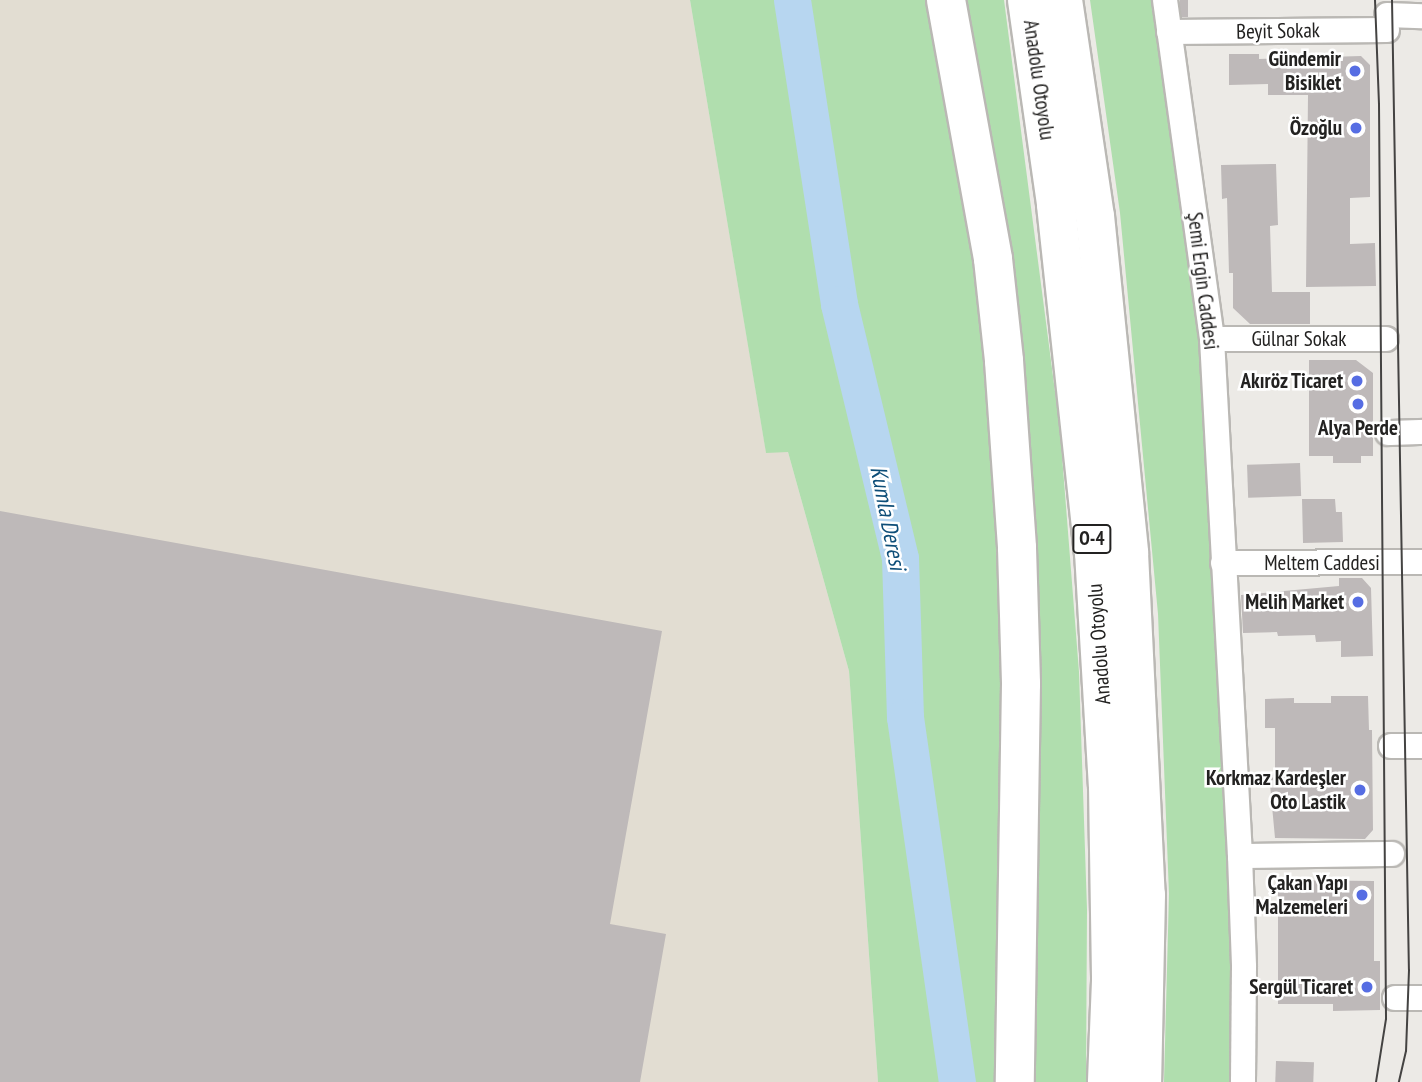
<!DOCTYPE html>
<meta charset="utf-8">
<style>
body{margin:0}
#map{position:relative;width:1422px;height:1082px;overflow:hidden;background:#eceae6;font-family:"PT Sans Narrow",sans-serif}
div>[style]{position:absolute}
.built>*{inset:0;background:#e2ddd2}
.green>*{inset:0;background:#b0deae}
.river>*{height:37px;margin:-18.5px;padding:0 18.5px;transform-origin:18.5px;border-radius:18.5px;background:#b7d6f0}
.building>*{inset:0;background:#beb9b9;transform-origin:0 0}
.roads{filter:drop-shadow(2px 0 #bab8b4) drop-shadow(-2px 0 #bab8b4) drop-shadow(0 2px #bab8b4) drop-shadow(0 -2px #bab8b4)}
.street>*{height:24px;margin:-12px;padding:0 12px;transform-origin:12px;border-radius:12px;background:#fff}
.primary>*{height:38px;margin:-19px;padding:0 19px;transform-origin:19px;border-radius:19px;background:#fff}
.highway>*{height:38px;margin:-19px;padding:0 19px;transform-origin:19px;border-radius:19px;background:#fff}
.tram>*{height:2px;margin:-1px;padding:0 1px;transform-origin:1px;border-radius:1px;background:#444342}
.dots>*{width:19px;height:19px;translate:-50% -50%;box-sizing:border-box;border:4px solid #fff;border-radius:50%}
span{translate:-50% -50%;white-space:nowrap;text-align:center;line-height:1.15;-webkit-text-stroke:5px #fff;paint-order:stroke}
.shield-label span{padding:2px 5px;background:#fff;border:2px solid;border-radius:5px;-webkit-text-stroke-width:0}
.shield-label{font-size:19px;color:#232221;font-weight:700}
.street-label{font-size:21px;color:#232221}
.poi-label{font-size:21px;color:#232221;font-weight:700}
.right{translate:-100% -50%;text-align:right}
.water-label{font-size:23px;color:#0e4e78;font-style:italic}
</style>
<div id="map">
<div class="built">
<i style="clip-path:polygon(0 0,690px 0,766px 452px,788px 452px,849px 671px,878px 1082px,0 1082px)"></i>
</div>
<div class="green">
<i style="clip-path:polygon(690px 0,931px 0,969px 192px,989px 358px,1003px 597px,997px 1082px,878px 1082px,849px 671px,788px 452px,766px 453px)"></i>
<i style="clip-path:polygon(960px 0,1004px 0,1060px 430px,1079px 672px,1087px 909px,1086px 1082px,1030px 1082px,1034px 984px)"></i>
<i style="clip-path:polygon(1090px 0,1152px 0,1202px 338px,1232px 855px,1232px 1082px,1164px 1082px,1169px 894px,1158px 614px,1120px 213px)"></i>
</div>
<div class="river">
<i style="left:792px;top:0;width:308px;rotate:81.2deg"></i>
<i style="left:839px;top:304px;width:261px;rotate:76.5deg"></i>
<i style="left:900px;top:558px;width:159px;rotate:88.2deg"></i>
<i style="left:905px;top:717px;width:369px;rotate:81.9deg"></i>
</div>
<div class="building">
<i style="left:1180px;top:0;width:8px;height:17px"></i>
<i style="clip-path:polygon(1229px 54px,1259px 54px,1259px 59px,1361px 56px,1370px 65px,1370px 197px,1350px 198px,1350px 244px,1375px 243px,1376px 286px,1306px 287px,1308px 95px,1268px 95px,1268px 84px,1229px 85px)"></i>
<i style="clip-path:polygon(1276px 164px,1278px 225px,1270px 226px,1272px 292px,1310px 292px,1310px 324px,1250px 324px,1233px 308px,1233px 273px,1229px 273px,1227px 198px,1222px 199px,1221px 165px)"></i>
<i style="clip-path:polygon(1309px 360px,1356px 360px,1373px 373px,1373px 456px,1361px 456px,1361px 463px,1333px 463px,1333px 456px,1309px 456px)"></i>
<i style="left:1300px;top:463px;width:33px;height:53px;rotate:88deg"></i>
<i style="clip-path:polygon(1302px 499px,1335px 499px,1336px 512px,1342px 512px,1343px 542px,1303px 543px)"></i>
<i style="clip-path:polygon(0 511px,662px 631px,610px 924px,666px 934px,640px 1082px,0 1082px)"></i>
<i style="clip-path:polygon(1339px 578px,1362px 578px,1371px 588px,1373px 656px,1341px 657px,1341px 641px,1316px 642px,1315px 635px,1278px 636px,1277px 632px,1243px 633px,1241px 595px,1339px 586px)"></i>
<i style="clip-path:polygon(1331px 696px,1368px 696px,1369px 730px,1372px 730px,1373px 830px,1365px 839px,1275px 838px,1269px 774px,1275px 773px,1275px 728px,1265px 728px,1265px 699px,1294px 698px,1294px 703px,1331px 703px)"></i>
<i style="clip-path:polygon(1278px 880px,1374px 881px,1374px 961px,1380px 961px,1380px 1010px,1333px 1011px,1333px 1004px,1278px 1004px)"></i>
<i style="left:1276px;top:1061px;width:38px;height:21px;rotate:2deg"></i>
</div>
<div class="roads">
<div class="street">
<i style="left:1165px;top:0;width:342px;rotate:82.1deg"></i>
<i style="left:1212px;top:339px;width:518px;rotate:86.9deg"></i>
<i style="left:1240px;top:856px;width:111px;rotate:87.9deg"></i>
<i style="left:1244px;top:967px;width:115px;rotate:90.5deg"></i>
<i style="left:1387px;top:15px;width:35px;rotate:2deg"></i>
<i style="left:1169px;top:32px;width:218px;rotate:-0.5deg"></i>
<i style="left:1212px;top:339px;width:174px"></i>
<i style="left:1388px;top:433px;width:34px;rotate:-2deg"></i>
<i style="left:1223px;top:563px;width:199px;rotate:-0.3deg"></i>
<i style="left:1391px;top:746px;width:31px"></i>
<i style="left:1240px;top:856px;width:152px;rotate:-0.8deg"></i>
<i style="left:1395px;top:998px;width:27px"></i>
</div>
<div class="primary">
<i style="left:946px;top:0;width:263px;rotate:79.7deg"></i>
<i style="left:993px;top:259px;width:103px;rotate:83.8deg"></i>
<i style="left:1004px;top:361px;width:187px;rotate:86deg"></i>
<i style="left:1017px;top:548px;width:136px;rotate:88.3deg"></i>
<i style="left:1021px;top:684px;width:398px;rotate:90.9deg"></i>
</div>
<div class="highway">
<i style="left:1027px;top:0;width:207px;rotate:81.9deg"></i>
<i style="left:1056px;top:205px;width:349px;rotate:83.8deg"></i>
<i style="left:1094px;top:552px;width:234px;rotate:86.6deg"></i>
<i style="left:1108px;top:786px;width:195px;rotate:89.1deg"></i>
<i style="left:1111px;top:981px;width:101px;rotate:92.3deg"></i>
<i style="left:1063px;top:0;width:218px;rotate:81.6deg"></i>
<i style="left:1095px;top:216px;width:339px;rotate:84.2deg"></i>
<i style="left:1129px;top:553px;width:342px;rotate:87.2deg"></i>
<i style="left:1146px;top:895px;width:187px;rotate:91.2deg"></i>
</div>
</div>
<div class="tram">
<i style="left:1375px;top:0;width:104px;rotate:87.8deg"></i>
<i style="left:1379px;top:104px;width:915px;rotate:89.56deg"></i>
<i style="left:1386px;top:1019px;width:64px;rotate:99deg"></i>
<i style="left:1392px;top:0;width:970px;rotate:89deg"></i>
<i style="left:1409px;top:970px;width:81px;rotate:92.1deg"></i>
<i style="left:1406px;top:1051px;width:32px;rotate:103deg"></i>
</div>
<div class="dots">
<i style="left:1355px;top:71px;background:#566de3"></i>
<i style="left:1356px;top:128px;background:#566de3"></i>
<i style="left:1357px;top:381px;background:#566de3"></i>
<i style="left:1358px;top:404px;background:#566de3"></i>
<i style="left:1358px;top:602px;background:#566de3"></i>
<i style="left:1360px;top:790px;background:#566de3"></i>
<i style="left:1362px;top:895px;background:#566de3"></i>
<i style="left:1367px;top:987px;background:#566de3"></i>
</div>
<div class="shield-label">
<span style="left:1092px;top:539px">O-4</span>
</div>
<div class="street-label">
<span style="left:1278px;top:31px;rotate:-1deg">Beyit Sokak</span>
<span style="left:1039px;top:80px;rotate:82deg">Anadolu Otoyolu</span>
<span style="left:1203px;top:281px;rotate:83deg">Şemi Ergin Caddesi</span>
<span style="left:1299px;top:339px">Gülnar Sokak</span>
<span style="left:1322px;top:563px">Meltem Caddesi</span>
<span style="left:1099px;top:644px;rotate:-94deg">Anadolu Otoyolu</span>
</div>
<div class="poi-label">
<span class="right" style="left:1341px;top:71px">Gündemir<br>Bisiklet</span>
<span class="right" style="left:1342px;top:128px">Özoğlu</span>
<span class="right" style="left:1343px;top:381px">Akıröz Ticaret</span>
<span style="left:1358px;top:428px">Alya Perde</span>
<span class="right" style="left:1344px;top:602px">Melih Market</span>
<span class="right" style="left:1346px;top:790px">Korkmaz Kardeşler<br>Oto Lastik</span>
<span class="right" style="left:1348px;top:895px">Çakan Yapı<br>Malzemeleri</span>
<span class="right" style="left:1353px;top:987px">Sergül Ticaret</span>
</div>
<div class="water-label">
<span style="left:888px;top:518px;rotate:79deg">Kumla Deresi</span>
</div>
</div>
